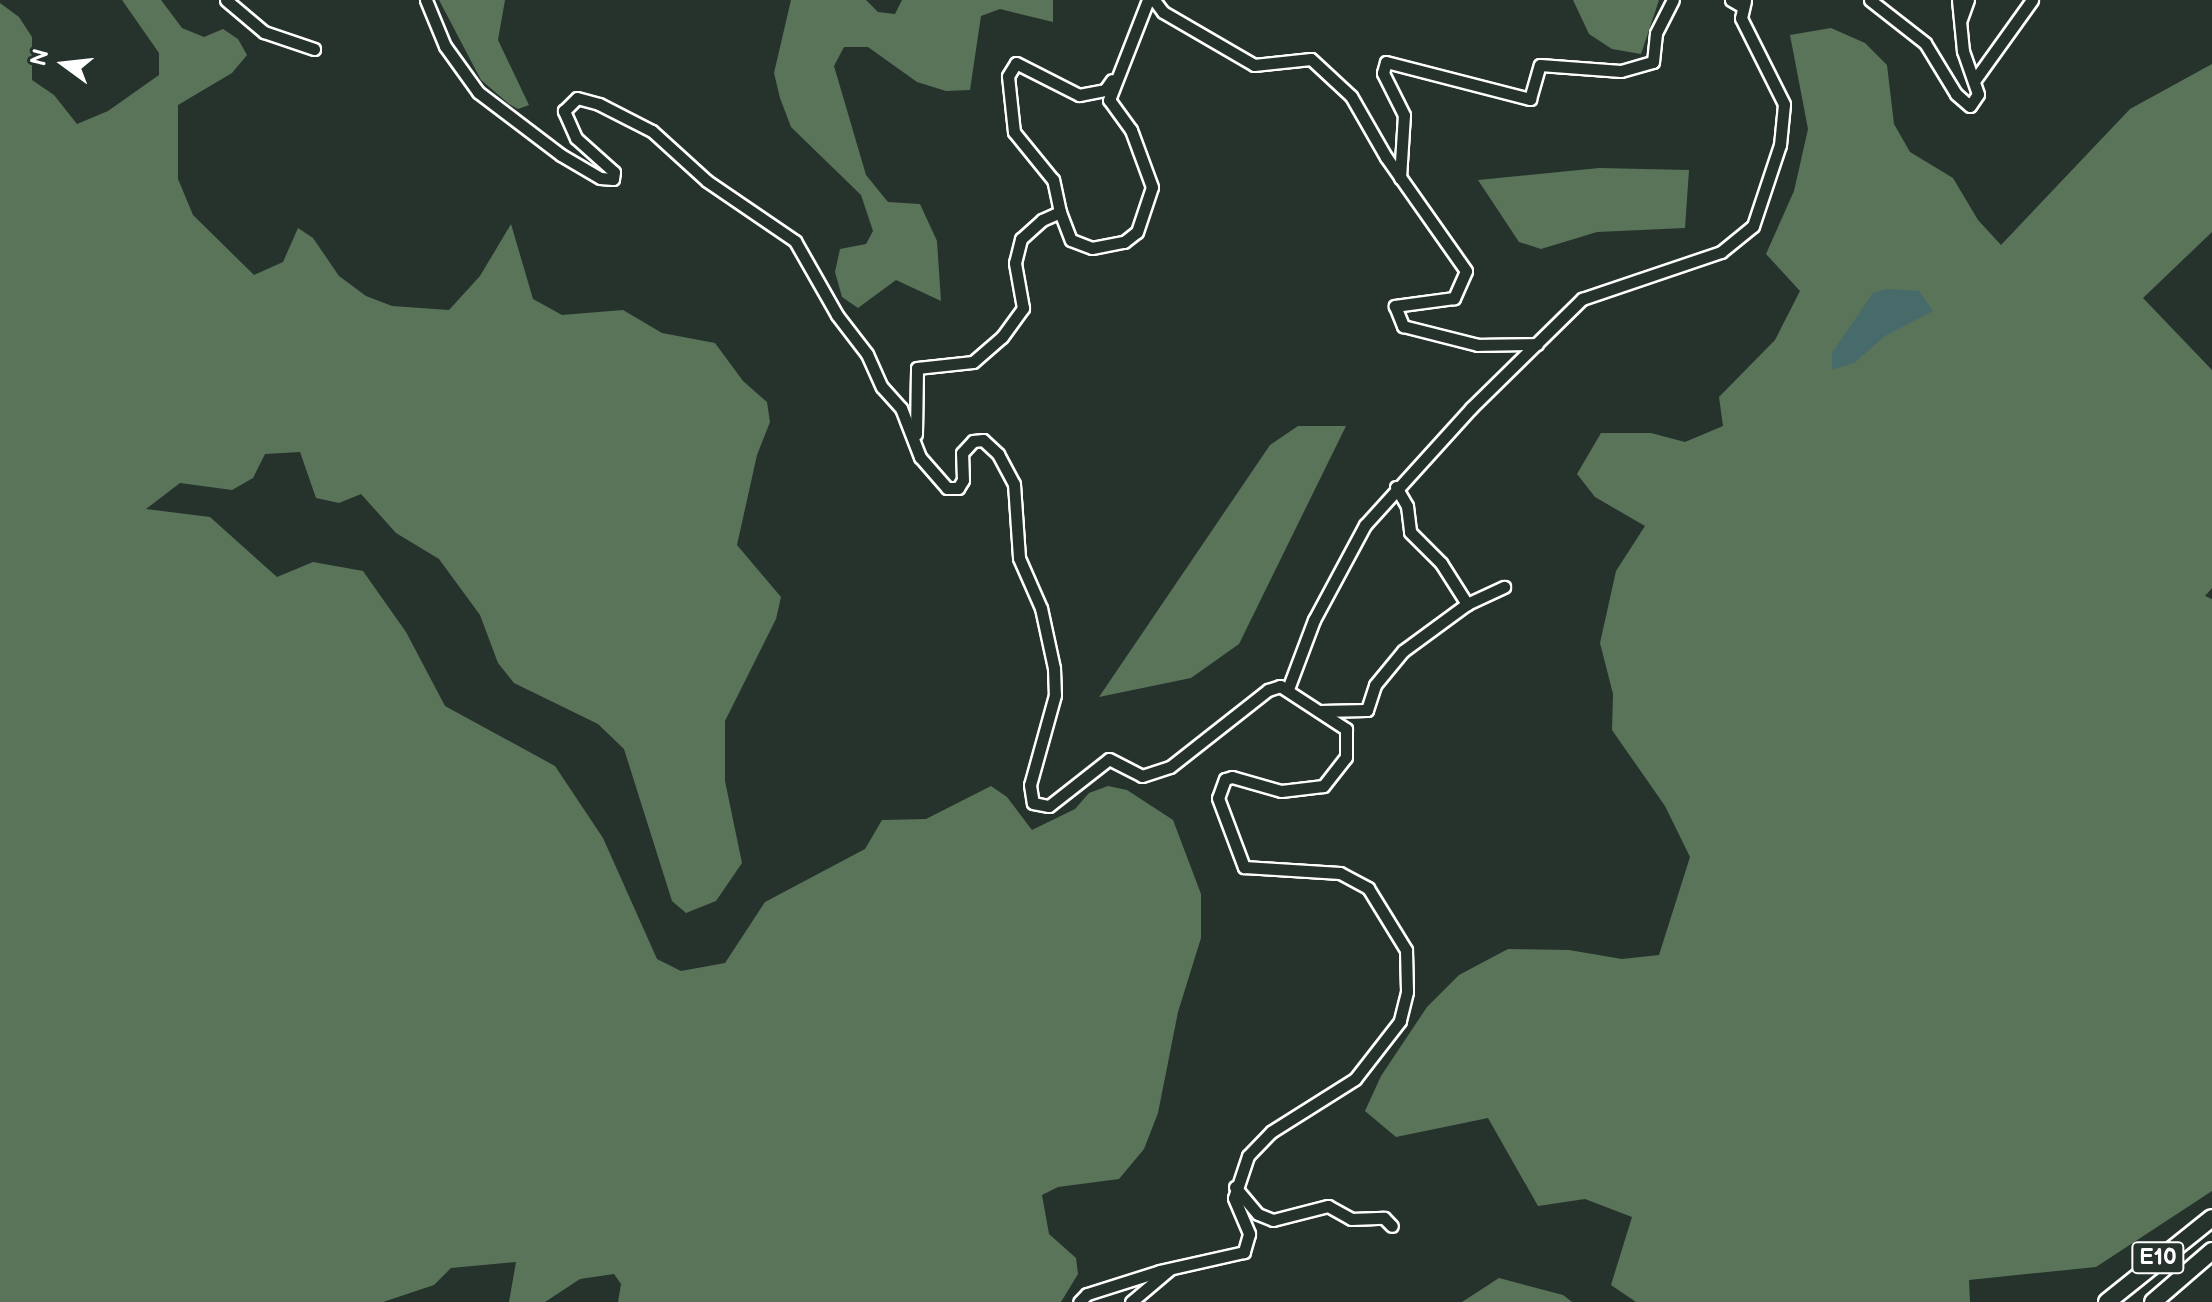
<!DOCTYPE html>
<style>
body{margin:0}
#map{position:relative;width:2212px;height:1302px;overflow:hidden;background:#26332d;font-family:"Balsamiq Sans",sans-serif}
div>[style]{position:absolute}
.green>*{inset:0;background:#5a745a}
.water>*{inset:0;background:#476b6b}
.roads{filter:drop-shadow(2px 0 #fff) drop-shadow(-2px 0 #fff) drop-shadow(0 2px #fff) drop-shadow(0 -2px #fff)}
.minor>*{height:11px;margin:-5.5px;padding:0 5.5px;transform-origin:5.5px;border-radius:5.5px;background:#26332d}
.highway>*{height:16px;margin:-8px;padding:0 8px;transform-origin:8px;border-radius:8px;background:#26332d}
span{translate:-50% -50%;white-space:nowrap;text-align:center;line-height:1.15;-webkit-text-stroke:8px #26332d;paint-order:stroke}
.shield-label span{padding:2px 6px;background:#26332d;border:2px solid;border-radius:6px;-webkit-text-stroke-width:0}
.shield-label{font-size:22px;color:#fff;font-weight:700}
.north{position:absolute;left:24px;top:24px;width:80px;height:80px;-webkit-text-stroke:6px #26332d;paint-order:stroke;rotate:285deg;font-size:22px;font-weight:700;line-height:32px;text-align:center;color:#fff}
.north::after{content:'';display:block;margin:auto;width:28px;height:36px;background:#fff;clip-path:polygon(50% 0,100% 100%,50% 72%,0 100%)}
</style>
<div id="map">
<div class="green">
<i style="clip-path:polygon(122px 0,161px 0,182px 28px,204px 37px,223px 29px,238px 39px,247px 55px,232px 73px,178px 105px,178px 179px,193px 215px,254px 275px,283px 262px,298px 228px,313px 238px,339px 276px,366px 296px,392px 306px,449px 310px,480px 276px,511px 224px,533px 299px,562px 315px,623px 310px,662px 333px,715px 343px,743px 381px,767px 402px,770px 422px,757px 455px,737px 545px,781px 597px,776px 619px,725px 721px,725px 781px,742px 863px,716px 901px,686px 913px,672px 901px,624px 749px,598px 724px,514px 683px,498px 663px,480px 615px,439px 559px,396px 533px,361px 494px,339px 503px,316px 498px,300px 452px,265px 454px,253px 478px,232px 490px,180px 483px,146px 509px,210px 517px,277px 577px,313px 562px,363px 571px,406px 632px,445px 706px,555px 766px,603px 838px,657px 959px,681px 971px,725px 963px,765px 902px,865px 849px,882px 820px,926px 819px,991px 786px,1007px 797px,1032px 830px,1075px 809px,1089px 793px,1108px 786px,1127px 790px,1173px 820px,1201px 894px,1201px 938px,1178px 1012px,1158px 1113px,1144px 1149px,1119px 1179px,1058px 1187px,1042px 1195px,1049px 1234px,1076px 1258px,1078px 1274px,1061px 1302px,618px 1302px,621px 1284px,614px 1274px,580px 1279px,545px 1302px,509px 1302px,516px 1262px,451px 1268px,434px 1285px,383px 1302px,0 1302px,0 3px,19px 17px,32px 37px,32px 80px,54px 95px,77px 124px,108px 111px,159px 75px,159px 53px)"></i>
<i style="clip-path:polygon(439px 0,505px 0,498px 40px,529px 105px,518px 109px,509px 104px,481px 80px)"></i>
<i style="clip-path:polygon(791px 0,866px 0,878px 12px,895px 14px,902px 0,1053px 0,1053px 22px,1000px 9px,981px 16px,970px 90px,946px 91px,917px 82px,868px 47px,844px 47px,834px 66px,866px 175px,888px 202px,920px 204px,937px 241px,941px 301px,896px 280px,858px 308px,842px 297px,835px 272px,840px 249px,866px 244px,873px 231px,861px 195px,791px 127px,780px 98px,774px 73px)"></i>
<i style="clip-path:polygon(1573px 0,1659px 0,1641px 54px,1612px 49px,1589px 34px)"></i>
<i style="clip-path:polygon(1831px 28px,1865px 43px,1887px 65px,1894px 124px,1910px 152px,1953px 178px,1978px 220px,2001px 245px,2130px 109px,2212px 64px,2212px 232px,2143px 298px,2212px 370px,2212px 588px,2205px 596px,2212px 599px,2212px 1191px,2096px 1267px,1969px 1280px,1970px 1302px,1636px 1302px,1611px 1285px,1632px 1217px,1585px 1199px,1538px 1206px,1488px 1118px,1396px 1137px,1365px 1111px,1381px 1076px,1427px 1007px,1459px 975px,1508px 949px,1569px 950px,1622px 959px,1659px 955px,1690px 857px,1665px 806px,1612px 730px,1613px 694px,1600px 643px,1616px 571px,1645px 526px,1595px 497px,1577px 474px,1601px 433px,1651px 433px,1685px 442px,1723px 426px,1719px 397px,1775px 340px,1800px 291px,1766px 254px,1794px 191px,1808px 129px,1790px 35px)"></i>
<i style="clip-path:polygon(1599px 168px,1689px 170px,1685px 228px,1597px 232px,1541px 249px,1519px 242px,1478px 180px)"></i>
<i style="clip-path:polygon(1298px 426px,1346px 426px,1239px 644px,1191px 678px,1099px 697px,1270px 445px)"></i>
<i style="clip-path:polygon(1499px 1278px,1563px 1295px,1572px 1302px,1462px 1302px)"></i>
</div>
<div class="water">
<i style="clip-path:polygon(1886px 289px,1919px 291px,1933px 311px,1885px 336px,1854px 363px,1832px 370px,1832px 353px,1873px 293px)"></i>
</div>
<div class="roads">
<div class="minor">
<i style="left:226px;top:0;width:50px;rotate:40.1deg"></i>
<i style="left:264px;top:32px;width:53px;rotate:18.8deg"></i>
<i style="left:426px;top:0;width:50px;rotate:67.6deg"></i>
<i style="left:445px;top:46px;width:57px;rotate:54.3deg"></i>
<i style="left:478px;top:92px;width:104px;rotate:37.2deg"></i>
<i style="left:561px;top:155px;width:45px;rotate:30.5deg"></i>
<i style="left:600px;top:178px;width:13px;rotate:4deg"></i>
<i style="left:613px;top:179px;width:7px;rotate:-82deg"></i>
<i style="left:614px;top:172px;width:51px;rotate:-138.2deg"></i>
<i style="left:576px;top:138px;width:30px;rotate:-114deg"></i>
<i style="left:564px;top:111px;width:18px;rotate:-45deg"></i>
<i style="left:577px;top:98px;width:23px;rotate:15deg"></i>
<i style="left:599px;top:104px;width:59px;rotate:27deg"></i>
<i style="left:652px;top:131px;width:74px;rotate:42.3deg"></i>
<i style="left:707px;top:181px;width:107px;rotate:34.3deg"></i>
<i style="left:795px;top:241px;width:85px;rotate:60.4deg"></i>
<i style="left:837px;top:315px;width:49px;rotate:52.4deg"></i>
<i style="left:867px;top:354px;width:36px;rotate:66deg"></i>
<i style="left:882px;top:387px;width:28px;rotate:48deg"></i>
<i style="left:901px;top:408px;width:53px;rotate:68.8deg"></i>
<i style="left:920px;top:457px;width:41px;rotate:48.9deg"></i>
<i style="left:947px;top:488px;width:11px"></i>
<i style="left:958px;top:488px;width:9px;rotate:-58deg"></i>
<i style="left:963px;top:480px;width:27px;rotate:-92deg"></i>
<i style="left:962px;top:453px;width:16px;rotate:-47deg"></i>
<i style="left:973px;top:441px;width:10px;rotate:-6deg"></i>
<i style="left:983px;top:440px;width:21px;rotate:43deg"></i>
<i style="left:998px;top:454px;width:34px;rotate:62deg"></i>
<i style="left:1014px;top:484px;width:74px;rotate:86.1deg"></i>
<i style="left:1019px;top:558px;width:55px;rotate:66.3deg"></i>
<i style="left:1041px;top:608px;width:61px;rotate:77.8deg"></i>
<i style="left:1054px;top:668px;width:27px;rotate:88deg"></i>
<i style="left:1055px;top:695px;width:93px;rotate:105.5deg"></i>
<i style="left:1030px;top:785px;width:18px;rotate:81deg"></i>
<i style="left:1033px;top:803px;width:16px;rotate:11deg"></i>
<i style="left:1049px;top:806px;width:76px;rotate:-38.1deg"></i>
<i style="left:1109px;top:759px;width:37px;rotate:27deg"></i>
<i style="left:1142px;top:776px;width:29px;rotate:-18deg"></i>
<i style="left:1170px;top:767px;width:125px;rotate:-38.2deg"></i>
<i style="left:1268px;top:690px;width:13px;rotate:-18deg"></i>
<i style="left:1280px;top:686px;width:79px;rotate:33.1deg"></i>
<i style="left:1346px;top:729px;width:28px;rotate:90deg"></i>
<i style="left:1346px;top:757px;width:37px;rotate:128deg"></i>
<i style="left:1323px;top:786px;width:42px;rotate:173.2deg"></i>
<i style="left:1281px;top:791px;width:51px;rotate:-164.1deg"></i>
<i style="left:1232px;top:777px;width:7px;rotate:164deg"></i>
<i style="left:1225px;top:779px;width:20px;rotate:110deg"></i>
<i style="left:1218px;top:798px;width:74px;rotate:69.4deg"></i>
<i style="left:1244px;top:867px;width:96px;rotate:3.6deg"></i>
<i style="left:1340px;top:873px;width:32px;rotate:28deg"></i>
<i style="left:1368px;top:888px;width:73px;rotate:58.5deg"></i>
<i style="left:1406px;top:950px;width:42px;rotate:88.6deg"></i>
<i style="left:1407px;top:992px;width:30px;rotate:104deg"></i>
<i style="left:1400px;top:1021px;width:73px;rotate:127.8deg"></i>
<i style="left:1355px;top:1079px;width:99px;rotate:147.8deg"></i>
<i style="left:1271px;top:1132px;width:33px;rotate:134deg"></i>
<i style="left:1248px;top:1156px;width:44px;rotate:108.4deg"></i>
<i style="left:1234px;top:1198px;width:39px;rotate:67deg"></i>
<i style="left:1249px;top:1234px;width:19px;rotate:106deg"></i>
<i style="left:1244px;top:1252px;width:86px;rotate:167.3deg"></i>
<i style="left:1160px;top:1271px;width:77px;rotate:162.5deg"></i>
<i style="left:1087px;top:1294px;width:11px;rotate:135deg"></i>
<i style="left:1154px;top:0;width:15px;rotate:53deg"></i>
<i style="left:1163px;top:12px;width:105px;rotate:30.2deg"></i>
<i style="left:1254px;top:65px;width:57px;rotate:-6deg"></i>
<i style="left:1311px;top:59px;width:54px;rotate:42.8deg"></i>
<i style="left:1351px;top:96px;width:70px;rotate:60.2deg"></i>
<i style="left:1386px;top:157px;width:139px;rotate:54.9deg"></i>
<i style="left:1466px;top:271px;width:30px;rotate:114deg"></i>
<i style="left:1454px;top:298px;width:60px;rotate:172.3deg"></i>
<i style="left:1395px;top:306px;width:22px;rotate:68deg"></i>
<i style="left:1403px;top:326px;width:77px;rotate:14.2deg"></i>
<i style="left:1478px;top:345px;width:59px;rotate:-1deg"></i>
<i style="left:1731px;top:0;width:14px;rotate:30deg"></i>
<i style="left:1870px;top:0;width:70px;rotate:38deg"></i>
<i style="left:1925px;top:43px;width:60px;rotate:58.7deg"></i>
<i style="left:1956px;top:94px;width:18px;rotate:41deg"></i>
<i style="left:1970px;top:106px;width:14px;rotate:-56deg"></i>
<i style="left:1978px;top:94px;width:46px;rotate:-109.2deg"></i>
<i style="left:1963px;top:51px;width:51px;rotate:-95.6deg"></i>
<i style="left:1961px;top:19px;width:20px;rotate:-70deg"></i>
<i style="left:1974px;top:81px;width:100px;rotate:-54.4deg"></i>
<i style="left:1400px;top:178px;width:63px;rotate:-86.4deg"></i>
<i style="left:1404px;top:115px;width:47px;rotate:-116.6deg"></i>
<i style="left:1383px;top:73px;width:11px;rotate:-75deg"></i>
<i style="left:1386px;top:62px;width:149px;rotate:14.4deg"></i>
<i style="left:1530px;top:99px;width:35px;rotate:-74deg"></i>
<i style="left:1540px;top:65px;width:81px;rotate:4.2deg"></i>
<i style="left:1621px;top:71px;width:33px;rotate:-16deg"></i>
<i style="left:1653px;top:62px;width:29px;rotate:-84deg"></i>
<i style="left:1656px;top:33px;width:37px;rotate:-63deg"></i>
<i style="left:1060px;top:212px;width:33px;rotate:-102deg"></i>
<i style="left:1053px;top:180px;width:62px;rotate:-129.1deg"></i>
<i style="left:1014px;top:132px;width:56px;rotate:-96.1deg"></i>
<i style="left:1008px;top:76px;width:15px;rotate:-58deg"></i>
<i style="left:1016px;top:63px;width:71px;rotate:26.9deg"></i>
<i style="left:1079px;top:95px;width:26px;rotate:-11deg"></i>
<i style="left:1105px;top:90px;width:12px;rotate:-55deg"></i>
<i style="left:916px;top:434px;width:66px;rotate:-89.1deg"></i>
<i style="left:917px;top:368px;width:56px;rotate:-6.1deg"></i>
<i style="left:973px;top:362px;width:38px;rotate:-41deg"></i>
<i style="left:1002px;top:337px;width:36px;rotate:-54deg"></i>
<i style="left:1023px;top:308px;width:46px;rotate:-100.1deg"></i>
<i style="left:1015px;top:263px;width:25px;rotate:-76deg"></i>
<i style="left:1021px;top:239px;width:28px;rotate:-42deg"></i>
<i style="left:1042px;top:220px;width:20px;rotate:-24deg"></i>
<i style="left:1060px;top:212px;width:30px;rotate:69deg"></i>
<i style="left:1071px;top:240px;width:22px;rotate:21deg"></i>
<i style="left:1092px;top:248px;width:33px;rotate:-11deg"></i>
<i style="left:1124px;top:242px;width:16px;rotate:-38deg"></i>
<i style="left:1137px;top:232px;width:47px;rotate:-71.6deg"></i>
<i style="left:1152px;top:187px;width:61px;rotate:-110.2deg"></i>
<i style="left:1131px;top:130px;width:37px;rotate:-126deg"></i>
<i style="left:1109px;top:100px;width:107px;rotate:-68.7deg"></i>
<i style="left:1396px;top:487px;width:22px;rotate:60deg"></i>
<i style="left:1407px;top:506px;width:26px;rotate:83deg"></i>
<i style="left:1410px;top:532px;width:44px;rotate:45deg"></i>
<i style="left:1441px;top:563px;width:49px;rotate:57.6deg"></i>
<i style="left:1288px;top:689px;width:74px;rotate:-69.4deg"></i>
<i style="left:1314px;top:620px;width:108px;rotate:-61.8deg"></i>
<i style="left:1365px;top:525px;width:158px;rotate:-47.8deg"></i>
<i style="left:1471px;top:408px;width:156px;rotate:-44.5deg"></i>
<i style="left:1582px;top:299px;width:147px;rotate:-18.7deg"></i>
<i style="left:1721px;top:252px;width:41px;rotate:-39.1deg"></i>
<i style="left:1753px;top:226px;width:85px;rotate:-71.6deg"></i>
<i style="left:1780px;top:145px;width:41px;rotate:-84.4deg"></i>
<i style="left:1784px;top:104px;width:96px;rotate:-116.6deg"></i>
<i style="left:1741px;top:18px;width:18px;rotate:-77deg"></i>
<i style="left:1320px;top:711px;width:47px;rotate:-1.2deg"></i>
<i style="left:1367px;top:710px;width:26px;rotate:-72deg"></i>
<i style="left:1375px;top:685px;width:44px;rotate:-50.5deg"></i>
<i style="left:1403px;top:651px;width:79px;rotate:-36.3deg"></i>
<i style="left:1467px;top:604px;width:41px;rotate:-24.7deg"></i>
<i style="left:1235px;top:1187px;width:35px;rotate:50deg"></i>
<i style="left:1258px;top:1214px;width:16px;rotate:22deg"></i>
<i style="left:1273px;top:1220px;width:57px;rotate:-14.3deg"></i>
<i style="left:1328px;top:1206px;width:26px;rotate:29deg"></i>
<i style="left:1351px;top:1219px;width:33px;rotate:-2deg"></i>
<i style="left:1384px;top:1218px;width:11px;rotate:45deg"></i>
<i style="left:1131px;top:1302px;width:51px;rotate:-40.2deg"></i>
</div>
<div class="highway">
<i style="left:2107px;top:1302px;width:134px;rotate:-38.7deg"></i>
<i style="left:2153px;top:1302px;width:78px;rotate:-40.8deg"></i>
</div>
</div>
<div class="shield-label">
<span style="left:2158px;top:1258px">E10</span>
</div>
<div class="north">N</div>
</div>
